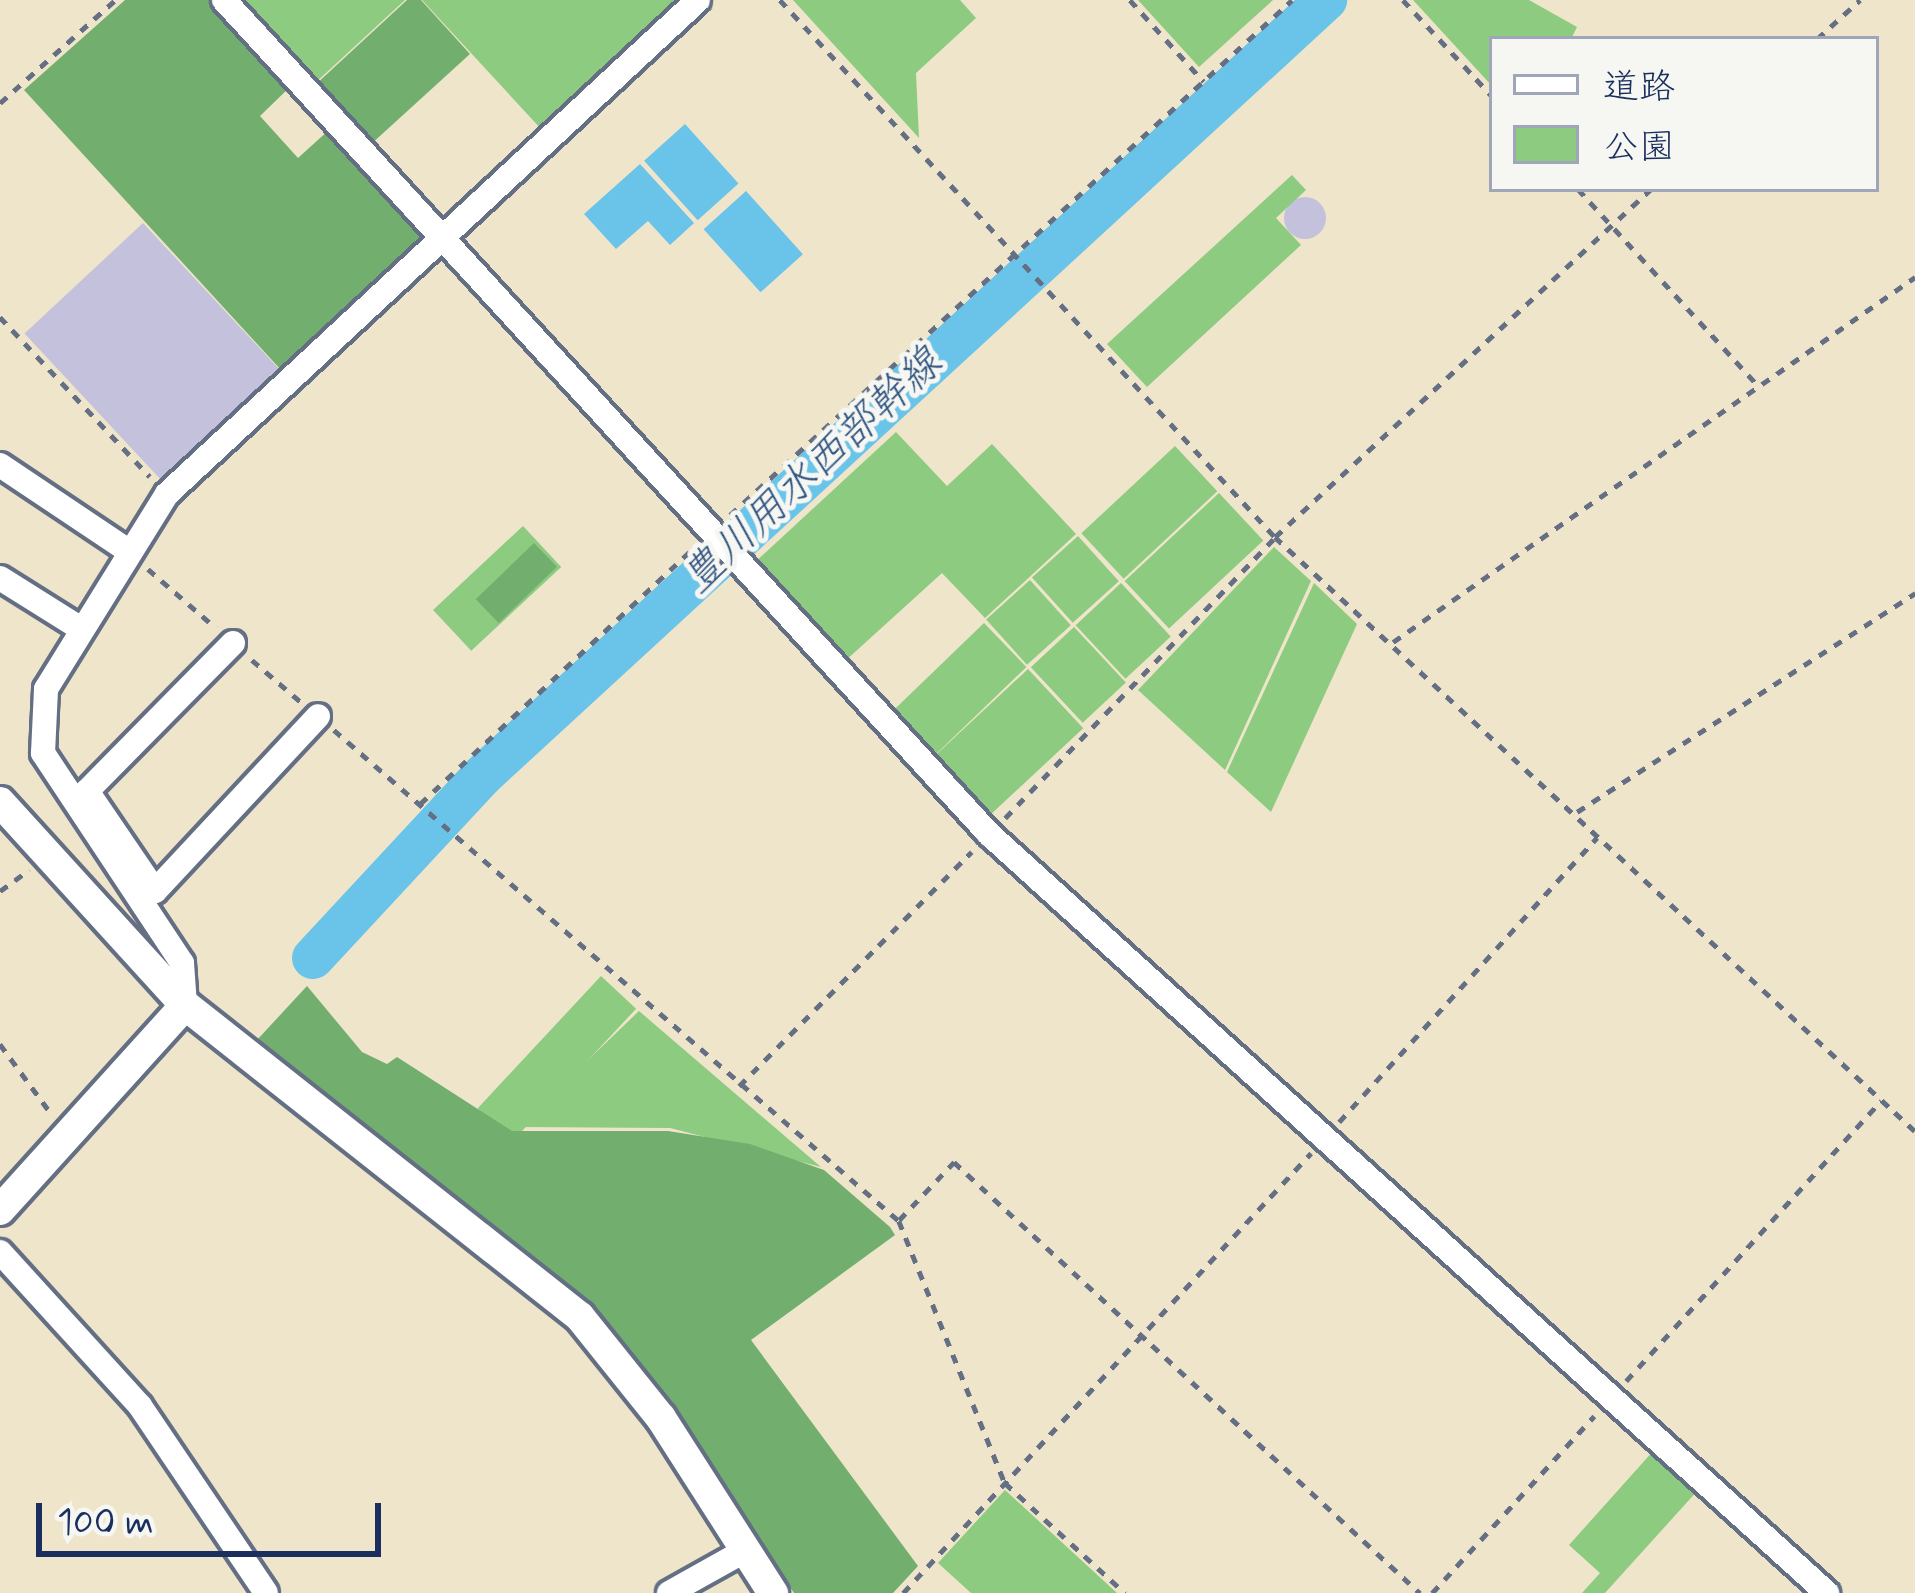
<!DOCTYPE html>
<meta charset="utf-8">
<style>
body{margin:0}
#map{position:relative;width:1915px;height:1593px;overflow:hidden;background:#efe5cb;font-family:Mynerve,"Klee One",sans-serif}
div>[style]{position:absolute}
.industrial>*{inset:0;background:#c3c1db;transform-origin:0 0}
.round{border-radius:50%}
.green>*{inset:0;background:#8dcb81;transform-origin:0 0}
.forest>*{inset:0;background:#72af6f;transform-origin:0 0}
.water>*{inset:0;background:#6ac3e8;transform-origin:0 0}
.river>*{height:42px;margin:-21px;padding:0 21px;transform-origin:21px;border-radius:21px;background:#6ac3e8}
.path>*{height:4.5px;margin-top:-2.25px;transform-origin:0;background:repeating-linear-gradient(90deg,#656f84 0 9px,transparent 0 18px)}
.roads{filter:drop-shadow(3px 0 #656f84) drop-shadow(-3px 0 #656f84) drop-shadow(0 3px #656f84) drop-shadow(0 -3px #656f84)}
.minor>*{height:24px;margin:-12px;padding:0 12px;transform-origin:12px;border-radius:12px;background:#fff}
.tertiary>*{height:30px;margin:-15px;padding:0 15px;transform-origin:15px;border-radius:15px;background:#fff}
span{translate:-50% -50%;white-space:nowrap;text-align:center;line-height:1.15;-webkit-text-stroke:10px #f6f6f2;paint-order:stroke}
.water-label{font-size:42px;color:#2f5480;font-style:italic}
.legend{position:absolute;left:1489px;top:36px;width:390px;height:156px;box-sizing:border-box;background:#f6f6f2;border:3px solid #9ea6b7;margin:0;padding:15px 21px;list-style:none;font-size:36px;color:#1b2f5e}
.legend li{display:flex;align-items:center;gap:24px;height:60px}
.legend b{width:60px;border:3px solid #9ea6b7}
.scale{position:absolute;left:36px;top:1503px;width:345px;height:54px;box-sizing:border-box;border:6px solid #1b2f5e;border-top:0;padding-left:15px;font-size:36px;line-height:42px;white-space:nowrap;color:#1b2f5e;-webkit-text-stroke:9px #f6f6f2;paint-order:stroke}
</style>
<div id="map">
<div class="industrial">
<i class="round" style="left:1284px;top:197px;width:42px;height:42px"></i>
<i style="left:143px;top:223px;width:204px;height:162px;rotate:47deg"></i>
</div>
<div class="green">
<i style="clip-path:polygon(235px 0,405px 0,313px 85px)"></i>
<i style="clip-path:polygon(422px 0,684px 0,542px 130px)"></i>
<i style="clip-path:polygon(793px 0,960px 0,976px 18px,916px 73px,919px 138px)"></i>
<i style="clip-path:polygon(1138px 0,1273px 0,1199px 67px)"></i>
<i style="clip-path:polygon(1413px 0,1529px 0,1577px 27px,1571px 39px,1492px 39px,1492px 86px)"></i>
<i style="clip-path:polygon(1292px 175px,1306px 190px,1276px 218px,1301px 245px,1147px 387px,1107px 344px)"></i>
<i style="clip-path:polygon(896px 432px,947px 486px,992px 444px,1076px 534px,985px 618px,942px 573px,844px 662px,753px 564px)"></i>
<i style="left:1175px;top:446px;width:62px;height:128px;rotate:47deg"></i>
<i style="left:1219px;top:493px;width:65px;height:129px;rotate:47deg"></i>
<i style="left:523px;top:526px;width:56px;height:123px;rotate:47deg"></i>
<i style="left:1078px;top:536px;width:61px;height:62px;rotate:48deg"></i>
<i style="clip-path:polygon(1274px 547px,1311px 581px,1225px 770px,1138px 690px)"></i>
<i style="left:1030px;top:580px;width:61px;height:59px;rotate:48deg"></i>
<i style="left:1121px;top:583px;width:73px;height:62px;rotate:47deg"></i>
<i style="clip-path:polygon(1314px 583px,1357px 624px,1271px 812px,1227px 772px)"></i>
<i style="left:984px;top:623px;width:61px;height:129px;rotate:46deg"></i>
<i style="left:1074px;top:627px;width:76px;height:59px;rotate:47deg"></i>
<i style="left:1028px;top:669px;width:81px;height:131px;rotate:47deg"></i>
<i style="left:601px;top:976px;width:48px;height:181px;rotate:43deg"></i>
<i style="clip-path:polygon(639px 1011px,821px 1167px,670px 1128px,518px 1127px)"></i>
<i style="clip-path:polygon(1655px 1449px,1699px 1489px,1605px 1593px,1582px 1593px,1600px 1573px,1569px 1545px)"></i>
<i style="clip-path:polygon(1005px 1490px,1117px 1593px,971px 1593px,938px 1563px)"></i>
</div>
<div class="forest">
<i style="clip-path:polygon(125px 0,212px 0,291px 86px,260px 116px,298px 158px,330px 129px,428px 236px,282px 371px,24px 90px)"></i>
<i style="clip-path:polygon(407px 0,421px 0,470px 54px,369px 146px,314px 86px)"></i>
<i style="left:534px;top:543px;width:33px;height:81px;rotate:46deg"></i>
<i style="clip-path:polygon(307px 986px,362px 1052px,387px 1064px,397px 1057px,512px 1131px,668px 1131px,750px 1144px,824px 1170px,890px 1227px,895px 1235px,751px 1340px,918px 1566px,893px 1593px,794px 1593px,601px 1314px,257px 1040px)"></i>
</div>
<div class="water">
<i style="left:685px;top:124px;width:80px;height:55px;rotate:48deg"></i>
<i style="clip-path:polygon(640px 164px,694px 223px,670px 245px,648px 221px,616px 249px,584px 214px)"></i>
<i style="left:746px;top:191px;width:85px;height:57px;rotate:48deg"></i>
</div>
<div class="river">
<i style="left:313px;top:958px;width:248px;rotate:-47.1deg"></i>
<i style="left:482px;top:776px;width:1147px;rotate:-42.6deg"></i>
</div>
<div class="path">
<i style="left:780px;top:0;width:730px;rotate:47.33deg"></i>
<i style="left:1275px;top:537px;width:873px;rotate:42.87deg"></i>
<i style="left:1130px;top:0;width:110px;rotate:47.9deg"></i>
<i style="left:1403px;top:0;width:131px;rotate:47.2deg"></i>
<i style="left:1817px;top:39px;width:58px;rotate:-42.2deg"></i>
<i style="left:0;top:103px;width:154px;rotate:-41.8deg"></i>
<i style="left:1578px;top:189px;width:263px;rotate:47.5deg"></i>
<i style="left:0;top:317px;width:219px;rotate:46.8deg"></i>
<i style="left:730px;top:515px;width:762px;rotate:-42.5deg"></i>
<i style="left:148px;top:569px;width:90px;rotate:40.9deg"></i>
<i style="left:1393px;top:642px;width:637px;rotate:-34.96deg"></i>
<i style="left:252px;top:660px;width:66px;rotate:40.7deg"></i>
<i style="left:334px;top:730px;width:749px;rotate:40.99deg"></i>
<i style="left:899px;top:1221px;width:283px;rotate:68deg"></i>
<i style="left:1005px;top:1483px;width:163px;rotate:42.5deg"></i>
<i style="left:420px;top:804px;width:376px;rotate:-43.1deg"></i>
<i style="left:1577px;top:812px;width:403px;rotate:-32.9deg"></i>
<i style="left:1005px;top:818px;width:390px;rotate:-46.1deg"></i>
<i style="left:1275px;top:537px;width:512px;rotate:-42.79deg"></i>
<i style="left:0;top:891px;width:36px;rotate:-36deg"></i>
<i style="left:0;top:1044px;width:84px;rotate:53.7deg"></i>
<i style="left:739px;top:1086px;width:330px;rotate:-45.2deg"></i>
<i style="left:1339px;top:1122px;width:384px;rotate:-47.8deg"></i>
<i style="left:899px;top:1220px;width:80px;rotate:-46.5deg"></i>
<i style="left:954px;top:1162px;width:635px;rotate:42.77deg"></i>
<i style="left:1626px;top:1381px;width:379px;rotate:-47.7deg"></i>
<i style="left:903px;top:1593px;width:600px;rotate:-47.16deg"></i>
<i style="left:1432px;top:1593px;width:240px;rotate:-47.5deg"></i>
</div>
<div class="roads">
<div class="minor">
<i style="left:224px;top:0;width:1132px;rotate:47.47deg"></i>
<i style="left:989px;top:834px;width:1131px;rotate:42.17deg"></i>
<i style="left:0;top:465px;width:153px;rotate:33.8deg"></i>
<i style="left:0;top:578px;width:92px;rotate:32.1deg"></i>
<i style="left:233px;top:643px;width:208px;rotate:134.6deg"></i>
<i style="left:87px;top:791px;width:121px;rotate:55.8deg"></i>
<i style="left:155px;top:891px;width:239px;rotate:-47deg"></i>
<i style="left:185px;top:1005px;width:42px;rotate:-94.1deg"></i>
<i style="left:182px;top:963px;width:252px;rotate:-123.5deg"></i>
<i style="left:43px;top:753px;width:64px;rotate:-87.3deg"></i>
<i style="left:46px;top:689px;width:229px;rotate:-58.2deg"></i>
<i style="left:167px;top:494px;width:725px;rotate:-42.93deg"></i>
<i style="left:0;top:1252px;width:208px;rotate:47.7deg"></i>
<i style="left:140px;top:1406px;width:225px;rotate:56deg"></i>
<i style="left:669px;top:1593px;width:88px;rotate:-29.2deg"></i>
</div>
<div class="tertiary">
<i style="left:0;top:802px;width:275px;rotate:47.7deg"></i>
<i style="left:185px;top:1005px;width:503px;rotate:38.3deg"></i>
<i style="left:580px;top:1317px;width:129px;rotate:51.3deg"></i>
<i style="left:661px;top:1418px;width:208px;rotate:57.4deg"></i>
<i style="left:0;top:1210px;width:276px;rotate:-47.9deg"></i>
</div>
</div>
<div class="water-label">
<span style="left:813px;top:472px;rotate:-43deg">豊川用水西部幹線</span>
</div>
<ul class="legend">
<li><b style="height:15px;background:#fff"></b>道路</li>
<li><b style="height:33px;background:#8dcb81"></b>公園</li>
</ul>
<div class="scale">100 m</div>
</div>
